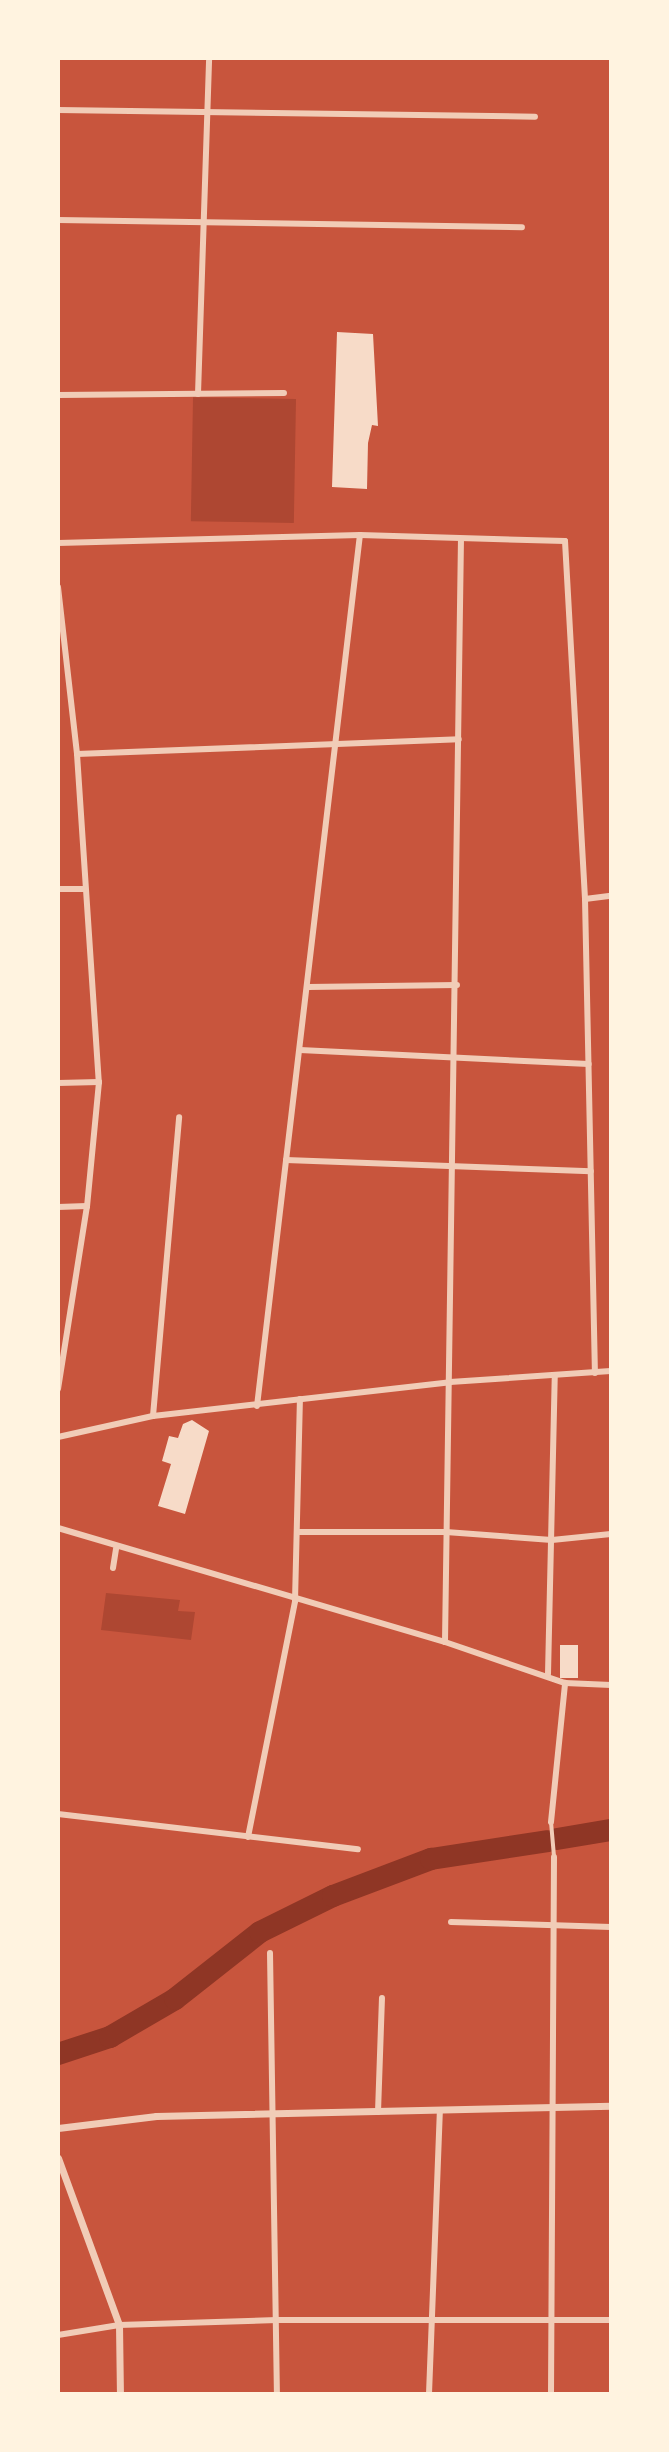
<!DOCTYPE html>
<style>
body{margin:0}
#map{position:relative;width:669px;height:2452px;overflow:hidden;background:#c8553d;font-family:"IBM Plex Serif",serif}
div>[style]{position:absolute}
.green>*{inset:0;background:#ae4732;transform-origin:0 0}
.river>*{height:22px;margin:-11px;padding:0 11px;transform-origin:11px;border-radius:11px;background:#8f3625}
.building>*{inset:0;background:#f7dbc8;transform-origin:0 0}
.pedestrian>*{height:4px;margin:-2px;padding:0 2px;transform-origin:2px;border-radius:2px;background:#f1ccb7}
.minor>*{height:6px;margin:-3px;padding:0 3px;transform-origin:3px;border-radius:3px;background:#f1ccb7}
.tertiary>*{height:7px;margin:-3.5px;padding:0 3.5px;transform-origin:3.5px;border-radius:3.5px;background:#f1ccb7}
span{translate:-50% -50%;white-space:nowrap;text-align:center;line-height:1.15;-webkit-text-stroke:8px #fff3e0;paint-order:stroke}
.frame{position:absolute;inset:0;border:60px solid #fff3e0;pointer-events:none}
</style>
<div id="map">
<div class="green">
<i style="left:296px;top:399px;width:124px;height:103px;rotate:91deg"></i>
<i style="clip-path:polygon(106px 1593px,180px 1600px,178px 1611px,195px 1612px,191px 1640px,101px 1630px)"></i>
</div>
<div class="river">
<i style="left:557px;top:1839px;width:55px;rotate:-9.5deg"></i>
<i style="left:58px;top:2054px;width:55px;rotate:-18.1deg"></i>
<i style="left:110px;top:2037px;width:75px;rotate:-30.3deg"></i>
<i style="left:175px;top:1999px;width:108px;rotate:-38.2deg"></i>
<i style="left:260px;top:1932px;width:81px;rotate:-26.3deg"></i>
<i style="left:333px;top:1896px;width:105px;rotate:-20.7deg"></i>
<i style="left:431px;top:1859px;width:118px;rotate:-8.7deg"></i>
</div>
<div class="building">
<i style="clip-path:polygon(337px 332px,373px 334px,378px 426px,372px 425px,368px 443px,367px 489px,332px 487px)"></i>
<i style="clip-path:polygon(192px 1420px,209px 1431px,185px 1514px,158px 1506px,171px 1464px,162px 1461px,169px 1436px,178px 1438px,183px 1424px)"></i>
<i style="left:560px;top:1645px;width:18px;height:33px"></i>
</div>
<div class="pedestrian">
<i style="left:551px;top:1822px;width:35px;rotate:85deg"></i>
</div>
<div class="minor">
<i style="left:58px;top:110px;width:477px;rotate:0.8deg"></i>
<i style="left:58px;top:220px;width:464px;rotate:0.9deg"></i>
<i style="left:198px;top:394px;width:336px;rotate:-88.1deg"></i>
<i style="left:58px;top:395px;width:226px;rotate:-0.5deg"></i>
<i style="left:58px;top:543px;width:302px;rotate:-1.5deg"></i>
<i style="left:360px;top:535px;width:205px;rotate:1.7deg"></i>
<i style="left:565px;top:541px;width:359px;rotate:86.8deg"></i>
<i style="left:585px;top:899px;width:474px;rotate:88.8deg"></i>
<i style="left:58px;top:587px;width:168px;rotate:83.5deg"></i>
<i style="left:77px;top:754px;width:329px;rotate:86.2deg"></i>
<i style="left:99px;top:1082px;width:125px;rotate:95.5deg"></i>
<i style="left:87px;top:1206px;width:185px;rotate:99deg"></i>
<i style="left:77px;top:754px;width:382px;rotate:-2.2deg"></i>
<i style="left:58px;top:889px;width:26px"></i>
<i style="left:585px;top:899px;width:26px;rotate:-7deg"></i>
<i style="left:308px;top:987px;width:149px;rotate:-0.8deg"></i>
<i style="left:300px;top:1050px;width:289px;rotate:2.8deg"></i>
<i style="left:58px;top:1083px;width:41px;rotate:-1.4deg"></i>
<i style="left:286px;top:1160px;width:305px;rotate:2.1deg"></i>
<i style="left:58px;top:1207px;width:29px;rotate:-2deg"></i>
<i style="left:257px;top:1406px;width:877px;rotate:-83.26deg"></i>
<i style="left:153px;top:1416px;width:300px;rotate:-85deg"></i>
<i style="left:58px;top:1437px;width:97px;rotate:-12.5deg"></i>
<i style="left:153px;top:1416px;width:299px;rotate:-6.5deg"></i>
<i style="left:450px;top:1382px;width:161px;rotate:-3.9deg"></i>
<i style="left:58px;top:1528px;width:403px;rotate:16.4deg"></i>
<i style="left:445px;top:1642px;width:127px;rotate:18.9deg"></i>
<i style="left:565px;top:1683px;width:46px;rotate:2.5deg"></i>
<i style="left:299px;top:1532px;width:147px"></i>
<i style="left:446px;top:1532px;width:106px;rotate:4.3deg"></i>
<i style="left:552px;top:1540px;width:59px;rotate:-5.8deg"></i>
<i style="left:113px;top:1568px;width:20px;rotate:-81deg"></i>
<i style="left:445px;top:1642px;width:1103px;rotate:-89.17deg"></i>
<i style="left:548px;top:1674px;width:299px;rotate:-88.7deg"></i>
<i style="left:58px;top:1814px;width:302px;rotate:6.7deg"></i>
<i style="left:551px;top:1822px;width:140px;rotate:-84.2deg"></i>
<i style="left:248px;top:1837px;width:241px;rotate:-78.7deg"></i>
<i style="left:295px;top:1601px;width:202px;rotate:-88.6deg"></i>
<i style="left:451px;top:1922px;width:160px;rotate:1.8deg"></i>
<i style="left:270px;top:1953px;width:441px;rotate:89.1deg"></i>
<i style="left:378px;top:2112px;width:114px;rotate:-88deg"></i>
<i style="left:58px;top:2335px;width:62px;rotate:-9.3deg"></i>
<i style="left:119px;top:2325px;width:158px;rotate:-1.8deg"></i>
<i style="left:277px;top:2320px;width:334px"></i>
<i style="left:429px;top:2394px;width:284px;rotate:-87.8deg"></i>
<i style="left:551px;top:2394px;width:537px;rotate:-89.68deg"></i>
</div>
<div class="tertiary">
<i style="left:58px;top:2128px;width:99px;rotate:-7deg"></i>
<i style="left:156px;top:2116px;width:455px;rotate:-1.3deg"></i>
<i style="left:58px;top:2158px;width:178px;rotate:69.9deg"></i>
<i style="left:119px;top:2325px;width:69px;rotate:89.2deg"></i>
</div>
<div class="frame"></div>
</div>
